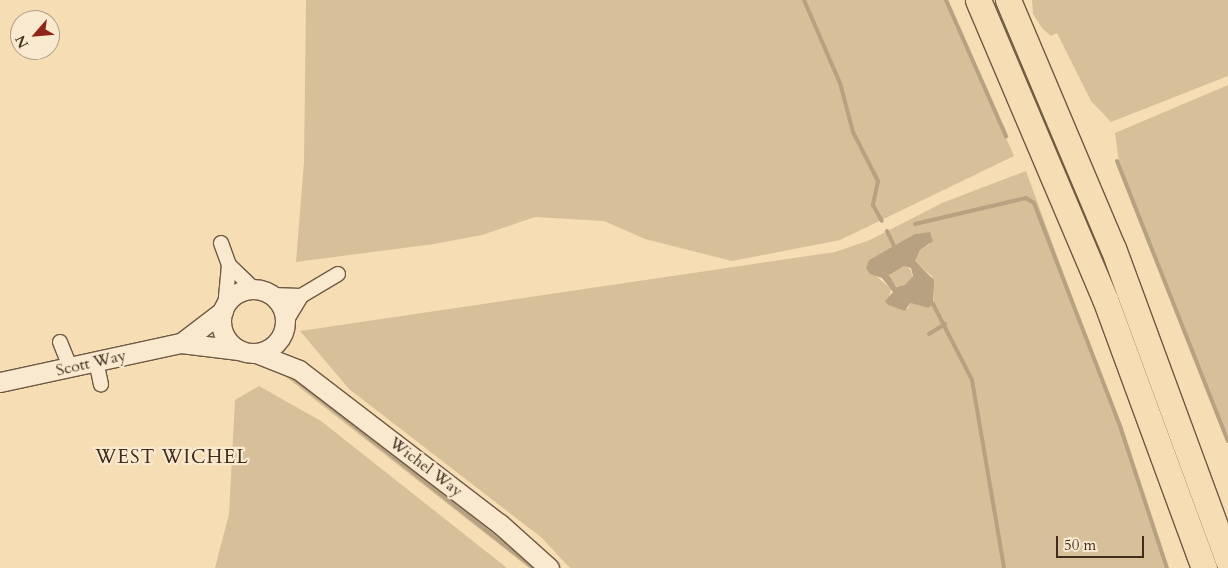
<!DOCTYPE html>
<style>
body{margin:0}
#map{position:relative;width:1228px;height:568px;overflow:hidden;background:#f6ddb4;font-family:Cardo,serif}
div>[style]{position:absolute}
.green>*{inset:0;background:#d7bf9a}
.round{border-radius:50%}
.water>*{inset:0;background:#b8a181}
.stream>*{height:4px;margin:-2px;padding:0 2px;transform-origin:2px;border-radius:2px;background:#b8a181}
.roads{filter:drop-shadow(1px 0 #6e5944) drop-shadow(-1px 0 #6e5944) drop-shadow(0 1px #6e5944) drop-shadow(0 -1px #6e5944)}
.street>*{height:14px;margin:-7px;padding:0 7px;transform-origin:7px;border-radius:7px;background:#f9e9ce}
.secondary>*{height:19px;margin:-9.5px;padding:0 9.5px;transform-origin:9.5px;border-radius:9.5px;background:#f9e9ce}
.secondary>.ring{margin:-9.5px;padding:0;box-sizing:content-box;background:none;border:19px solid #f9e9ce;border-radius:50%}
.highway>*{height:25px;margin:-12.5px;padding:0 12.5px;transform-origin:12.5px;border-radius:12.5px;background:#f6ddb4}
span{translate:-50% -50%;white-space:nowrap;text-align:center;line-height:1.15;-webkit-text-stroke:4.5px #f9e9ce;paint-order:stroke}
.street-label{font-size:16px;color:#412d1e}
.quarter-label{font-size:19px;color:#412d1e;letter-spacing:1px}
.north{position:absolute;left:10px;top:10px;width:50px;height:50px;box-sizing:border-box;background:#f9e9ce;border:1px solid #af9e88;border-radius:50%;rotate:243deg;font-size:14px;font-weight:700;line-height:20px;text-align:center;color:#412d1e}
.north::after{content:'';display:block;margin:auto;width:18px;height:22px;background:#8f2418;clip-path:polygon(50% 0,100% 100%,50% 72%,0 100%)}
.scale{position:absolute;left:1056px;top:536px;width:88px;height:22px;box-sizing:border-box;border:2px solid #412d1e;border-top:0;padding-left:6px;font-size:15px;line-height:18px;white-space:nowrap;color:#412d1e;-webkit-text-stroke:4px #f9e9ce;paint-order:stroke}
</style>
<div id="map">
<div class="green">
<i style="clip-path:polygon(306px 0,946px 0,1014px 156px,840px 240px,732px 261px,645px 239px,604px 221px,535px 217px,482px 235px,434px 244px,296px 262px,304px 162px)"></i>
<i style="clip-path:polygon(1032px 0,1228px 0,1228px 76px,1111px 122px,1091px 101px,1057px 33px,1051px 36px,1042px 28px,1033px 14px)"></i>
<i style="clip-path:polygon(1228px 85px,1228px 441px,1121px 176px,1115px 133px)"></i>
<i style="clip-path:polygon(evenodd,1026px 171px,1140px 483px,1165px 568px,570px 568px,542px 538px,349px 389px,300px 331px,835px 252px,870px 240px,942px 203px,1026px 171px,919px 233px,930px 244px,920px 250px,914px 261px,932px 276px,934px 299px,928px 308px,910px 303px,908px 309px,899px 306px,889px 297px,891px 289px,876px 276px,869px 260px,919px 233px)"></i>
<i class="round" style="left:890px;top:265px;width:22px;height:22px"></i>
<i style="clip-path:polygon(289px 372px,486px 523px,539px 568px,529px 568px,286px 377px)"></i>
<i style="clip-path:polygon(259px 386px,321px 421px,507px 568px,215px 568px,229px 514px,235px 400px)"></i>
</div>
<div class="water">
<i style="clip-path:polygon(evenodd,930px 232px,933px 241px,920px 250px,915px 261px,934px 280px,933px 304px,928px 308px,910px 303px,905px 311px,888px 305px,885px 301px,893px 292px,882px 278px,870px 274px,866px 268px,869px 260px,915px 234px,930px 232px,904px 266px,911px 268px,913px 276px,905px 285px,896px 287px,889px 275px,904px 266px)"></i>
</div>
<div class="stream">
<i style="left:804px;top:0;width:90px;rotate:66.6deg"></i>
<i style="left:840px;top:83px;width:51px;rotate:75.1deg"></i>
<i style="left:853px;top:132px;width:55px;rotate:63deg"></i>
<i style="left:878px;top:181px;width:25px;rotate:102deg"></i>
<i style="left:873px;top:205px;width:18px;rotate:61deg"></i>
<i style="left:946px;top:0;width:149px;rotate:66.2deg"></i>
<i style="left:1117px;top:161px;width:301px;rotate:68.4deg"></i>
<i style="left:915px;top:224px;width:114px;rotate:-13.2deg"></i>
<i style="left:1026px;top:198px;width:9px;rotate:32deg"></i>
<i style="left:1034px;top:203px;width:242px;rotate:68.9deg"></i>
<i style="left:1121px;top:429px;width:146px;rotate:71.7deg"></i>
<i style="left:887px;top:231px;width:17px;rotate:65deg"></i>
<i style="left:933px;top:304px;width:85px;rotate:62.8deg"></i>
<i style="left:972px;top:380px;width:191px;rotate:80.3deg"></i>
<i style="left:929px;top:334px;width:19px;rotate:-32deg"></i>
<i style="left:292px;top:377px;width:308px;rotate:38.3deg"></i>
</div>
<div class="roads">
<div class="street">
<i style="left:221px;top:243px;width:23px;rotate:70deg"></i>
<i style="left:229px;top:265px;width:42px;rotate:95.4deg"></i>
<i style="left:229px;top:265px;width:35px;rotate:44deg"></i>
<i style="left:272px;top:295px;width:29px;rotate:2deg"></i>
<i style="left:285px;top:323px;width:31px;rotate:-59deg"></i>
<i style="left:301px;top:296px;width:43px;rotate:-30.7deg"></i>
<i style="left:60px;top:342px;width:27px;rotate:68deg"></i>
<i style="left:96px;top:361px;width:24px;rotate:78deg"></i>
</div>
<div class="secondary">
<i class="ring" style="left:221px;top:289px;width:45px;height:45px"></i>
<i style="left:181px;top:343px;width:53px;rotate:-37.3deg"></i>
<i style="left:256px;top:353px;width:46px;rotate:21.6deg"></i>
<i style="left:299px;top:370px;width:253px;rotate:37.5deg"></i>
<i style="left:500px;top:524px;width:66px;rotate:41.9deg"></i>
<i style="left:0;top:382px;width:185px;rotate:-12.2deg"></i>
<i style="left:181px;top:343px;width:58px;rotate:6.9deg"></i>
</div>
<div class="highway">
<i style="left:978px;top:0;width:325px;rotate:67deg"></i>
<i style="left:1105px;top:299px;width:287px;rotate:69.8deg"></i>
<i style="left:1008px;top:0;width:269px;rotate:67.1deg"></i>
<i style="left:1113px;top:248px;width:333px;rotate:69.8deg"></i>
</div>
</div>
<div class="street-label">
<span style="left:91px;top:363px;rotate:-13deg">Scott Way</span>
<span style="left:426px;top:467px;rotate:37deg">Wichel Way</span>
</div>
<div class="quarter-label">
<span style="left:172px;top:458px">WEST WICHEL</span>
</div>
<div class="north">N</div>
<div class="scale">50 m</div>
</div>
